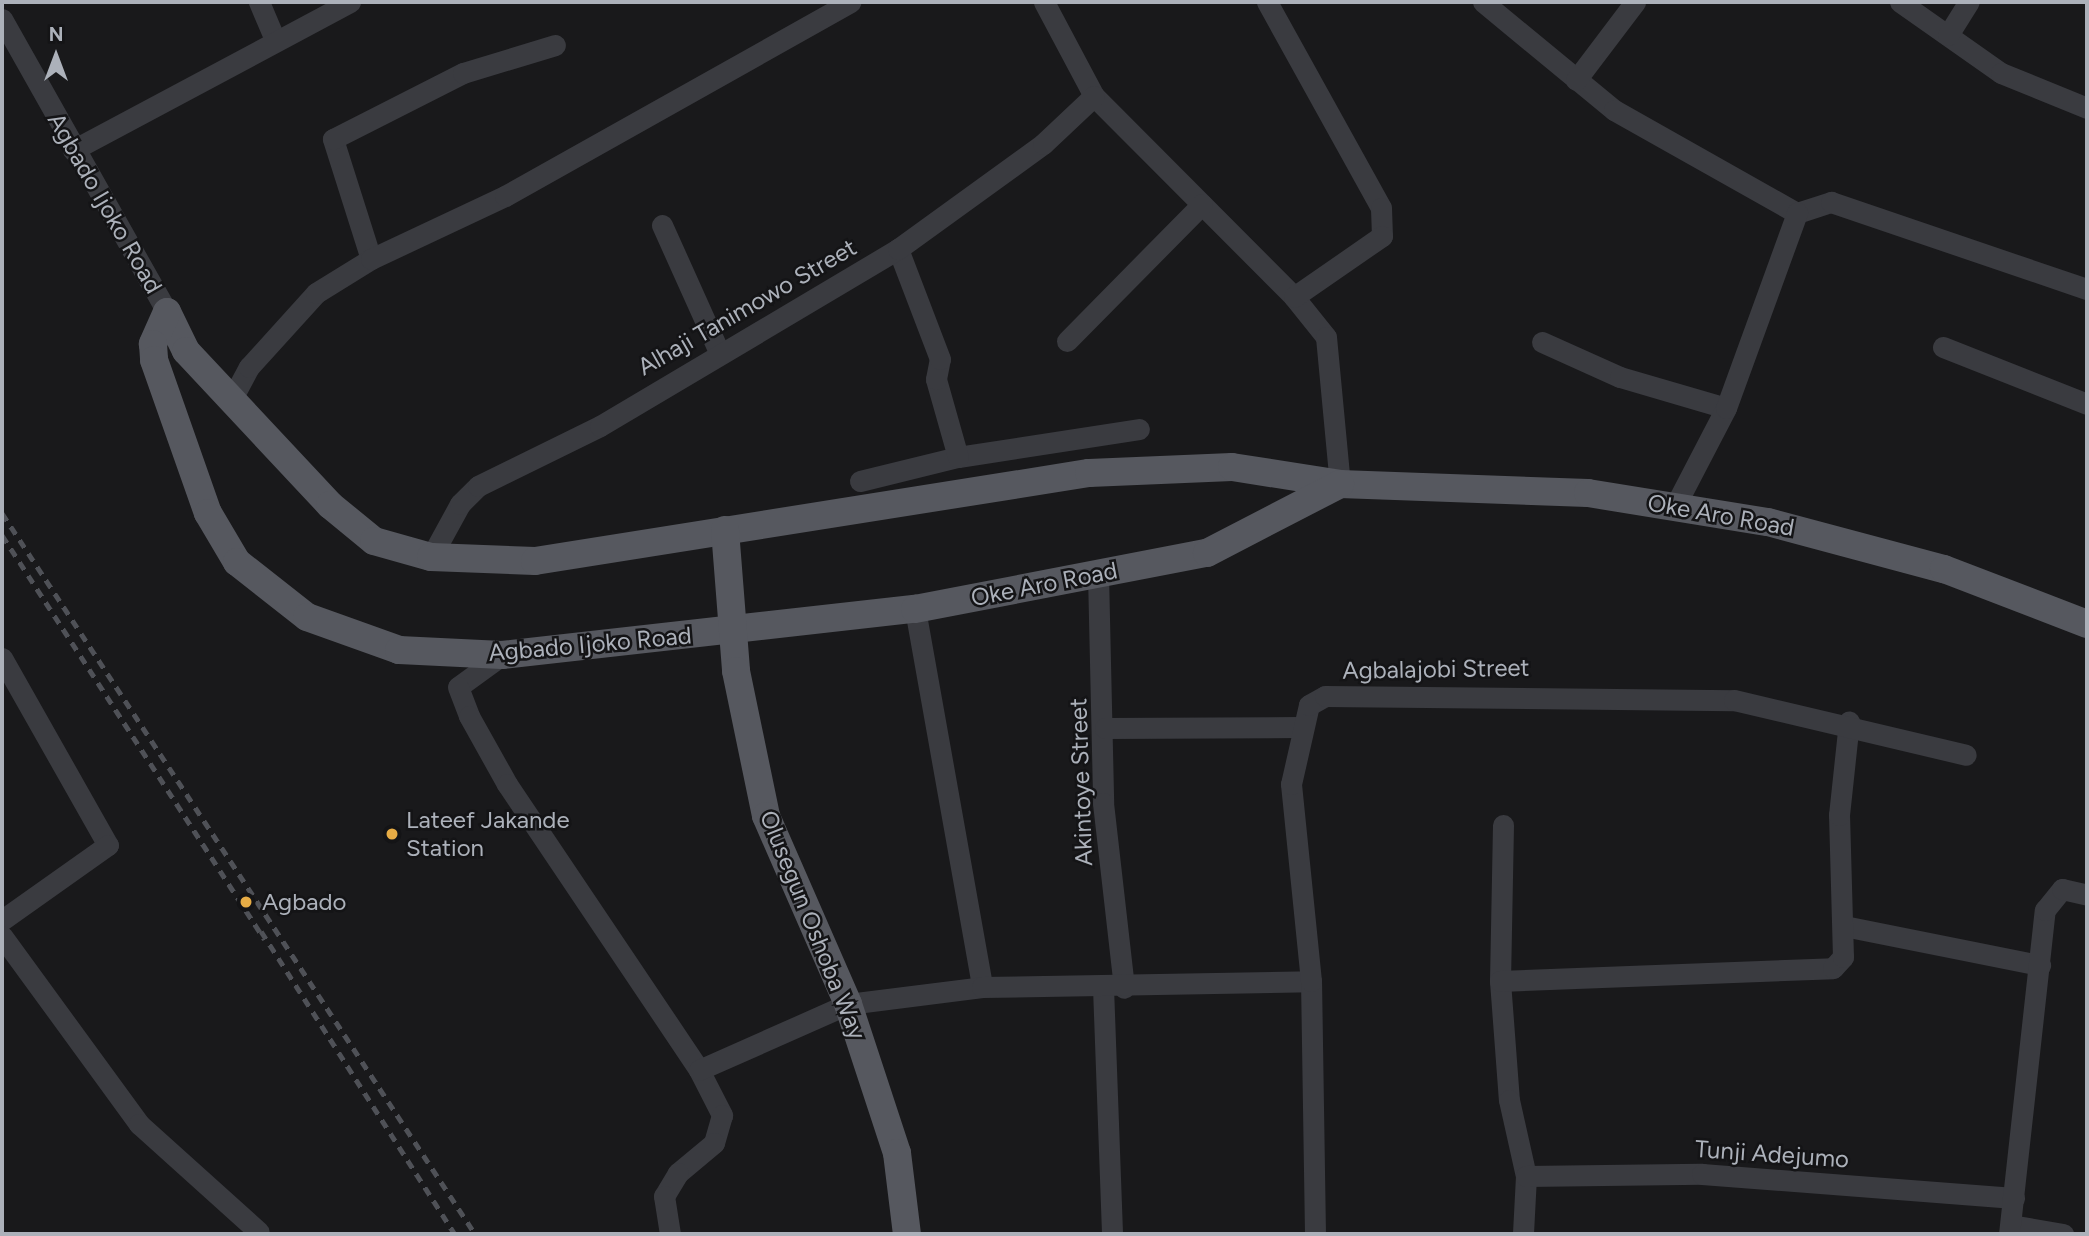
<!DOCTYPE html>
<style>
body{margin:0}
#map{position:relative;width:2089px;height:1236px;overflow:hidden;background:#19191b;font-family:Figtree,sans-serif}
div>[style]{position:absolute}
.minor>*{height:21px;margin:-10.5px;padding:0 10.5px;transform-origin:10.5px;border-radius:10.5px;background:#3a3b40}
.major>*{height:28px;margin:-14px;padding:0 14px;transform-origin:14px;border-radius:14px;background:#56585f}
.rail>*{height:5px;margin-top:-2.5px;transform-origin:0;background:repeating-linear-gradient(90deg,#4f5157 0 9px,transparent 0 16px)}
.dots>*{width:19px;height:19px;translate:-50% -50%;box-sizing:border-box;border:4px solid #141416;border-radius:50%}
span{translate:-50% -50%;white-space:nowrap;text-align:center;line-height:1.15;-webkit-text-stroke:5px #141416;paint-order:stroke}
.street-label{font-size:24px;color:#acb1ba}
.poi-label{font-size:24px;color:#acb1ba}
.left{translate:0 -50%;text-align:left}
.frame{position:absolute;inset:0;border:4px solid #acb1ba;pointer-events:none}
.north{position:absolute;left:21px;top:21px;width:70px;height:70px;-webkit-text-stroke:5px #141416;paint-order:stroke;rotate:0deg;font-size:19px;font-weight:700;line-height:28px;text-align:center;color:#acb1ba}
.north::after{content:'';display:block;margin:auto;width:24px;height:32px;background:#acb1ba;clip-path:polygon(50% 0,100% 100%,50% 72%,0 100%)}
</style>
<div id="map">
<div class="minor">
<i style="left:259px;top:2px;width:38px;rotate:67deg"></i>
<i style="left:1044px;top:2px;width:106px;rotate:62deg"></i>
<i style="left:1094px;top:96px;width:284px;rotate:45.1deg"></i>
<i style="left:1294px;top:297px;width:51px;rotate:51.3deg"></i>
<i style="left:1326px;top:337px;width:148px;rotate:84.6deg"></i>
<i style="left:1267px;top:2px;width:235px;rotate:61deg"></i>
<i style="left:1381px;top:208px;width:28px;rotate:88deg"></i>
<i style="left:1382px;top:236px;width:107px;rotate:145.3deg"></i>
<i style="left:1483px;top:2px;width:170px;rotate:39.5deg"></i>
<i style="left:1614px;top:110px;width:210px;rotate:29.4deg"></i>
<i style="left:1797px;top:213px;width:36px;rotate:-18deg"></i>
<i style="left:1831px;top:202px;width:270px;rotate:18.8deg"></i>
<i style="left:1900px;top:2px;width:123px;rotate:35.1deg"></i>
<i style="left:2001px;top:73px;width:93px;rotate:22.1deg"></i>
<i style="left:2px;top:19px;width:336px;rotate:60.6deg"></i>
<i style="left:1948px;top:35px;width:39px;rotate:-58deg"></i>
<i style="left:1576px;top:80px;width:98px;rotate:-52.9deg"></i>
<i style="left:73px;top:150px;width:314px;rotate:-28.1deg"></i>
<i style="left:662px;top:225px;width:139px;rotate:65.8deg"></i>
<i style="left:371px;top:259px;width:126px;rotate:-107.6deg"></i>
<i style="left:333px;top:139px;width:146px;rotate:-26.9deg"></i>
<i style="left:463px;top:73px;width:96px;rotate:-16.9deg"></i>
<i style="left:1067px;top:341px;width:192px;rotate:-45.4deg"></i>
<i style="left:1542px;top:342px;width:85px;rotate:24.2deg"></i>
<i style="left:1620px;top:377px;width:110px;rotate:16.3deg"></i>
<i style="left:1943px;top:347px;width:155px;rotate:21.6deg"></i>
<i style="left:234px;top:395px;width:32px;rotate:-62deg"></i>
<i style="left:249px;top:367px;width:100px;rotate:-47.8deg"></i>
<i style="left:316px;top:293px;width:65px;rotate:-31.7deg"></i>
<i style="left:371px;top:259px;width:148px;rotate:-25.2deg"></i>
<i style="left:505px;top:196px;width:396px;rotate:-29.3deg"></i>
<i style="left:958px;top:457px;width:183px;rotate:-8.8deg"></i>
<i style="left:860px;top:481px;width:101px;rotate:-13.8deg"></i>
<i style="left:958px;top:457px;width:81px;rotate:-105.8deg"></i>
<i style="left:936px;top:379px;width:20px;rotate:-79deg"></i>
<i style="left:940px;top:359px;width:118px;rotate:-110.9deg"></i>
<i style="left:1675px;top:506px;width:110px;rotate:-62.5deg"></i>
<i style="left:1726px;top:408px;width:208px;rotate:-70deg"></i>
<i style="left:431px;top:557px;width:60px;rotate:-61.3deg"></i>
<i style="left:460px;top:504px;width:25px;rotate:-45deg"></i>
<i style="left:478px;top:486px;width:136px;rotate:-26.2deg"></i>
<i style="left:600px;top:426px;width:347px;rotate:-30.7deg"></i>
<i style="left:898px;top:249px;width:179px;rotate:-35.9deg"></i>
<i style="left:1043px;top:144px;width:70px;rotate:-43.3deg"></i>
<i style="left:1098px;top:574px;width:229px;rotate:88.7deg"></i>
<i style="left:1103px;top:803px;width:186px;rotate:83.5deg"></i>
<i style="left:915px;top:609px;width:384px;rotate:79.9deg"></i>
<i style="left:502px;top:655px;width:54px;rotate:144deg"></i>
<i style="left:458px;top:687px;width:31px;rotate:69deg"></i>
<i style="left:469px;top:716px;width:78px;rotate:60.8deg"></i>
<i style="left:507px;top:784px;width:344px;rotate:56.1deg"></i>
<i style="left:699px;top:1070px;width:51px;rotate:62.9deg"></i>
<i style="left:722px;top:1115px;width:29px;rotate:106deg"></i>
<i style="left:714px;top:1143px;width:47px;rotate:140.2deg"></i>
<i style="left:678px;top:1173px;width:27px;rotate:121deg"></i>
<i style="left:664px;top:1196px;width:38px;rotate:81deg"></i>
<i style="left:2px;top:658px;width:215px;rotate:60.5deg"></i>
<i style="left:108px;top:845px;width:130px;rotate:144.7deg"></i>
<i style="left:1105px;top:728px;width:195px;rotate:-0.3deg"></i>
<i style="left:1503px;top:825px;width:156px;rotate:91.1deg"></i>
<i style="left:1500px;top:981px;width:119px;rotate:85.7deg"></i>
<i style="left:1509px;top:1100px;width:78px;rotate:77.4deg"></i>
<i style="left:1526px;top:1176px;width:58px;rotate:93deg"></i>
<i style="left:1844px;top:926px;width:200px;rotate:11.3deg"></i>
<i style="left:2px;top:936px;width:233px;rotate:53.9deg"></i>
<i style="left:139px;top:1124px;width:161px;rotate:42deg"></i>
<i style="left:1500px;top:981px;width:333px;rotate:-2.2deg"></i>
<i style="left:1833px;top:968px;width:15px;rotate:-48deg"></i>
<i style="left:1843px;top:957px;width:142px;rotate:-91.6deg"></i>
<i style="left:1839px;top:815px;width:94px;rotate:-83.9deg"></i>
<i style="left:1103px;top:987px;width:247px;rotate:87.9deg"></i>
<i style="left:699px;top:1070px;width:163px;rotate:-23.9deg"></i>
<i style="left:848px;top:1004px;width:135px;rotate:-7.2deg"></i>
<i style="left:982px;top:987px;width:329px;rotate:-1deg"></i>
<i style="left:1526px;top:1176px;width:176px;rotate:-0.7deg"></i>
<i style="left:1702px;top:1174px;width:313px;rotate:4.4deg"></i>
<i style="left:2011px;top:1225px;width:53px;rotate:9.8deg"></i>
<i style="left:1315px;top:1234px;width:253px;rotate:-90.9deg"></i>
<i style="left:1311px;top:981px;width:198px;rotate:-95.8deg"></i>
<i style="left:1291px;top:784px;width:81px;rotate:-77.2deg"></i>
<i style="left:1309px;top:705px;width:18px;rotate:-29deg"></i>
<i style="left:1325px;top:696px;width:409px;rotate:0.6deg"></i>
<i style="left:1734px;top:700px;width:238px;rotate:13.3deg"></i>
<i style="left:2009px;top:1234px;width:326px;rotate:-83.7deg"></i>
<i style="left:2045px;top:910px;width:27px;rotate:-51deg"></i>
<i style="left:2062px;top:889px;width:26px;rotate:13deg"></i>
</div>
<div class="major">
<i style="left:167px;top:312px;width:43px;rotate:64deg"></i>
<i style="left:186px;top:351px;width:211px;rotate:46.9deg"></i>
<i style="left:330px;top:505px;width:57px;rotate:39.3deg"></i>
<i style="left:374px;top:541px;width:59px;rotate:15.7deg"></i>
<i style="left:431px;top:557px;width:104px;rotate:2.2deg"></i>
<i style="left:535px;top:561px;width:561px;rotate:-9.03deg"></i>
<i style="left:1089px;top:473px;width:143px;rotate:-2.4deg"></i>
<i style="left:1232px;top:467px;width:109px;rotate:8.9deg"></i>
<i style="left:1340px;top:484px;width:248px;rotate:2.1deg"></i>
<i style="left:1588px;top:493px;width:182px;rotate:9.2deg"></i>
<i style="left:1768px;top:522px;width:182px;rotate:15deg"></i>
<i style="left:1944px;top:569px;width:153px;rotate:21deg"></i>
<i style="left:167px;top:312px;width:35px;rotate:114deg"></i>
<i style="left:153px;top:344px;width:16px;rotate:86deg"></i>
<i style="left:154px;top:360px;width:162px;rotate:70.6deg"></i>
<i style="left:208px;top:513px;width:57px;rotate:59.4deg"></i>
<i style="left:237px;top:562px;width:89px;rotate:38.2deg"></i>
<i style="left:307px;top:617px;width:98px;rotate:19.7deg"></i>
<i style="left:399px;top:650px;width:103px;rotate:2.8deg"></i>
<i style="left:502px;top:655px;width:416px;rotate:-6.4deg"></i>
<i style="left:915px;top:609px;width:297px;rotate:-10.9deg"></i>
<i style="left:1207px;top:553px;width:150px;rotate:-27.4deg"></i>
<i style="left:725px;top:530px;width:141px;rotate:85.5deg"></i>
<i style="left:736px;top:671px;width:148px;rotate:78.3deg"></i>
<i style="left:766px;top:816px;width:205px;rotate:66.4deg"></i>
<i style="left:848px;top:1004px;width:157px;rotate:71.8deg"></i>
<i style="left:897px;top:1153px;width:82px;rotate:83deg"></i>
</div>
<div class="rail">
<i style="left:2px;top:513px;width:862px;rotate:56.73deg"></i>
<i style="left:2px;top:535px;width:482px;rotate:57deg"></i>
<i style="left:261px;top:931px;width:360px;rotate:57.4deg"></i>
</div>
<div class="dots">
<i style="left:392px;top:834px;background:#e7ac45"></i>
<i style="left:246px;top:902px;background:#e7ac45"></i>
</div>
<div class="street-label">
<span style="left:105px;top:203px;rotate:60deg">Agbado Ijoko Road</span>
<span style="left:747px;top:307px;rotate:-30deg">Alhaji Tanimowo Street</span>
<span style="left:1721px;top:515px;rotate:10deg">Oke Aro Road</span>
<span style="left:1044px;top:584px;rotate:-11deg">Oke Aro Road</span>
<span style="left:590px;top:644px;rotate:-5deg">Agbado Ijoko Road</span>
<span style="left:1436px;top:669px;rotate:-1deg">Agbalajobi Street</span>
<span style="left:1081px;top:782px;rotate:-92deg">Akintoye Street</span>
<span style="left:813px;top:925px;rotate:68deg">Olusegun Oshoba Way</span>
<span style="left:1772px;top:1154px;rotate:4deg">Tunji Adejumo</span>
</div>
<div class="poi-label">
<span class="left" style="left:406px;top:834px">Lateef Jakande<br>Station</span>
<span class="left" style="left:262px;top:902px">Agbado</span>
</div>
<div class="frame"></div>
<div class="north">N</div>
</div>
